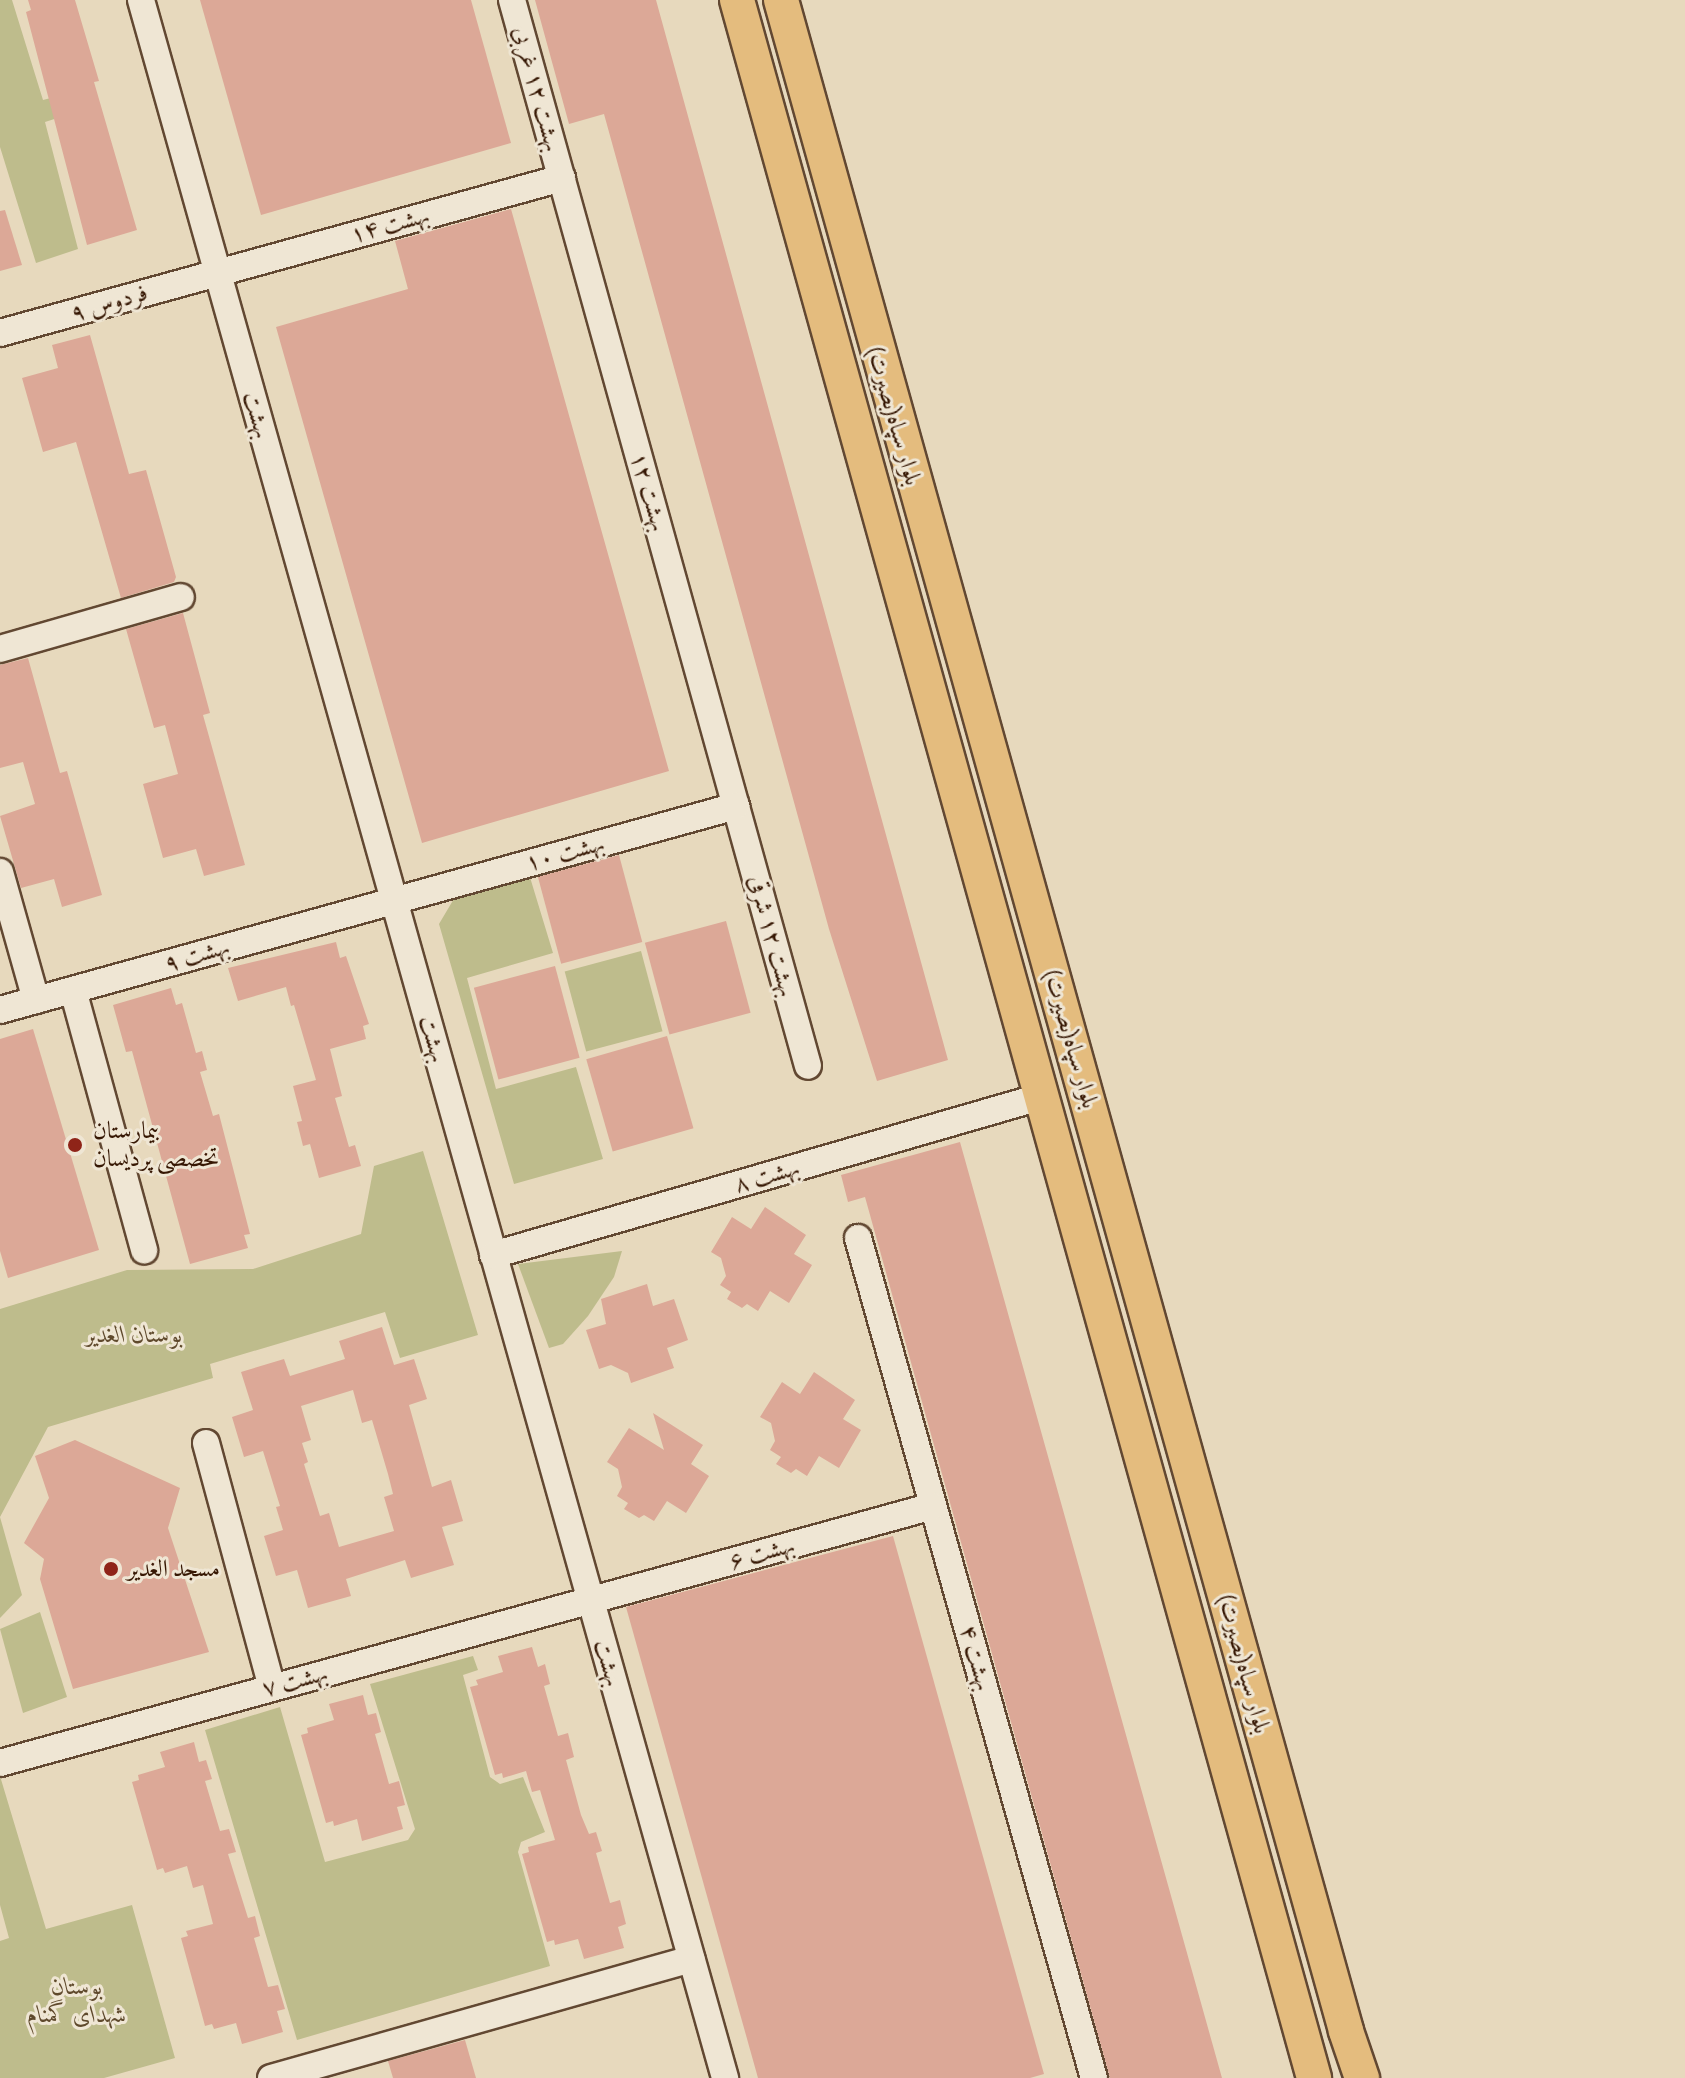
<!DOCTYPE html>
<meta charset="utf-8">
<style>
body{margin:0}
#map{position:relative;width:1685px;height:2078px;overflow:hidden;background:#e7d9bd;font-family:"IM FELL Great Primer",Amiri,serif}
div>[style]{position:absolute}
.green>*{inset:0;background:#bebc8c;transform-origin:0 0}
.building>*{inset:0;background:#dca897;transform-origin:0 0}
.roads{filter:drop-shadow(2px 0 #624832) drop-shadow(-2px 0 #624832) drop-shadow(0 2px #624832) drop-shadow(0 -2px #624832)}
.minor>*{height:26px;margin:-13px;padding:0 13px;transform-origin:13px;border-radius:13px;background:#efe6d4}
.major>*{height:34px;margin:-17px;padding:0 17px;transform-origin:17px;border-radius:17px;background:#e4bc7e}
.dots>*{width:22px;height:22px;translate:-50% -50%;box-sizing:border-box;border:4px solid #efe6d4;border-radius:50%}
span{translate:-50% -50%;white-space:nowrap;text-align:center;line-height:1.15;-webkit-text-stroke:6px #efe6d4;paint-order:stroke}
.street-label{font-size:24px;color:#361703}
.poi-label{font-size:24px;color:#361703}
.left{translate:0 -50%;text-align:left}
.park-label{font-size:24px;color:#5f492c;font-style:italic}
</style>
<div id="map">
<div class="green">
<i style="clip-path:polygon(0 0,12px 0,43px 100px,89px 88px,95px 106px,45px 122px,78px 249px,36px 263px,0 147px)"></i>
<i style="clip-path:polygon(529px 874px,553px 953px,467px 978px,496px 1089px,576px 1067px,603px 1159px,514px 1184px,439px 924px,455px 897px)"></i>
<i style="left:641px;top:951px;width:83px;height:79px;rotate:75deg"></i>
<i style="clip-path:polygon(423px 1151px,478px 1335px,400px 1358px,385px 1312px,210px 1364px,213px 1378px,48px 1427px,0 1517px,0 1309px,127px 1270px,253px 1269px,361px 1234px,374px 1166px)"></i>
<i style="clip-path:polygon(622px 1251px,614px 1277px,588px 1316px,563px 1344px,549px 1348px,518px 1264px)"></i>
<i style="clip-path:polygon(0 1517px,22px 1595px,0 1618px)"></i>
<i style="clip-path:polygon(40px 1612px,67px 1697px,23px 1713px,0 1629px)"></i>
<i style="clip-path:polygon(473px 1656px,478px 1670px,463px 1675px,490px 1777px,500px 1784px,523px 1777px,545px 1832px,521px 1842px,518px 1852px,550px 1966px,297px 2040px,205px 1730px,280px 1707px,325px 1862px,408px 1840px,415px 1829px,370px 1684px)"></i>
<i style="clip-path:polygon(0 1776px,46px 1929px,132px 1905px,175px 2058px,104px 2078px,0 2078px,0 1941px,9px 1938px,0 1905px)"></i>
</div>
<div class="building">
<i style="clip-path:polygon(28px 0,75px 0,99px 81px,94px 82px,137px 230px,87px 245px,26px 12px,31px 10px)"></i>
<i style="clip-path:polygon(200px 0,471px 0,511px 143px,261px 215px)"></i>
<i style="clip-path:polygon(535px 0,656px 0,948px 1060px,877px 1081px,829px 929px,604px 114px,569px 124px)"></i>
<i style="clip-path:polygon(511px 209px,669px 771px,422px 843px,276px 327px,408px 289px,395px 241px)"></i>
<i style="clip-path:polygon(5px 210px,22px 265px,0 271px,0 211px)"></i>
<i style="clip-path:polygon(90px 335px,129px 474px,146px 470px,176px 577px,174px 582px,121px 598px,76px 442px,43px 452px,22px 378px,58px 368px,52px 345px)"></i>
<i style="clip-path:polygon(183px 613px,210px 713px,203px 715px,245px 865px,204px 876px,196px 849px,163px 858px,143px 784px,178px 774px,165px 725px,154px 728px,126px 629px)"></i>
<i style="clip-path:polygon(28px 658px,60px 773px,67px 771px,102px 895px,62px 907px,54px 879px,21px 888px,0 816px,35px 804px,23px 762px,0 768px,0 665px)"></i>
<i style="left:619px;top:855px;width:90px;height:84px;rotate:75deg"></i>
<i style="left:726px;top:921px;width:95px;height:84px;rotate:75deg"></i>
<i style="clip-path:polygon(336px 942px,340px 958px,346px 956px,369px 1024px,363px 1026px,366px 1039px,330px 1049px,342px 1096px,335px 1098px,349px 1147px,355px 1145px,361px 1166px,319px 1178px,310px 1144px,303px 1146px,297px 1122px,302px 1121px,293px 1086px,316px 1080px,294px 1005px,291px 1006px,286px 987px,238px 1001px,228px 968px)"></i>
<i style="left:555px;top:966px;width:95px;height:84px;rotate:75deg"></i>
<i style="clip-path:polygon(171px 988px,176px 1005px,182px 1003px,196px 1053px,202px 1051px,207px 1070px,200px 1072px,213px 1116px,219px 1114px,250px 1234px,244px 1235px,248px 1248px,190px 1264px,132px 1051px,126px 1052px,113px 1005px)"></i>
<i style="clip-path:polygon(33px 1029px,99px 1250px,8px 1278px,0 1251px,0 1039px)"></i>
<i style="left:667px;top:1036px;width:96px;height:84px;rotate:74deg"></i>
<i style="clip-path:polygon(960px 1142px,1222px 2078px,1110px 2078px,865px 1197px,848px 1202px,841px 1175px)"></i>
<i style="clip-path:polygon(765px 1207px,806px 1235px,794px 1254px,812px 1265px,789px 1303px,770px 1291px,758px 1311px,747px 1304px,742px 1308px,727px 1299px,731px 1292px,720px 1285px,726px 1276px,721px 1258px,711px 1252px,732px 1217px,751px 1229px)"></i>
<i style="clip-path:polygon(647px 1284px,653px 1306px,674px 1299px,688px 1340px,667px 1348px,674px 1368px,631px 1383px,628px 1373px,611px 1365px,599px 1369px,586px 1330px,606px 1324px,601px 1299px)"></i>
<i style="clip-path:polygon(evenodd,382px 1327px,394px 1365px,414px 1359px,427px 1399px,409px 1405px,432px 1487px,451px 1480px,463px 1521px,442px 1527px,454px 1565px,411px 1578px,405px 1560px,346px 1579px,351px 1596px,308px 1608px,297px 1570px,276px 1576px,264px 1536px,283px 1530px,276px 1507px,280px 1506px,263px 1451px,244px 1457px,232px 1417px,253px 1410px,241px 1372px,284px 1359px,290px 1376px,345px 1359px,339px 1341px,382px 1327px,353px 1390px,362px 1423px,372px 1420px,388px 1474px,393px 1494px,384px 1497px,394px 1531px,339px 1547px,329px 1513px,320px 1516px,304px 1464px,308px 1462px,302px 1443px,311px 1440px,301px 1406px,353px 1390px)"></i>
<i style="clip-path:polygon(814px 1372px,855px 1400px,843px 1419px,861px 1430px,839px 1468px,819px 1456px,807px 1476px,796px 1469px,791px 1473px,776px 1464px,781px 1457px,770px 1450px,775px 1441px,771px 1423px,760px 1417px,782px 1382px,800px 1394px)"></i>
<i style="clip-path:polygon(653px 1413px,703px 1445px,691px 1464px,709px 1476px,686px 1513px,667px 1501px,654px 1521px,644px 1515px,639px 1518px,624px 1509px,628px 1503px,617px 1496px,622px 1487px,618px 1469px,607px 1462px,629px 1428px,664px 1450px)"></i>
<i style="clip-path:polygon(75px 1440px,180px 1488px,168px 1528px,209px 1652px,73px 1689px,40px 1579px,44px 1559px,24px 1543px,49px 1498px,35px 1456px)"></i>
<i style="clip-path:polygon(893px 1536px,1044px 2074px,1030px 2078px,758px 2078px,626px 1607px)"></i>
<i style="clip-path:polygon(532px 1647px,538px 1667px,545px 1664px,550px 1684px,544px 1686px,558px 1736px,568px 1733px,574px 1757px,566px 1760px,581px 1815px,589px 1834px,596px 1832px,602px 1851px,596px 1853px,610px 1903px,620px 1900px,626px 1924px,618px 1927px,624px 1948px,584px 1959px,578px 1939px,555px 1945px,554px 1940px,547px 1942px,522px 1854px,529px 1852px,528px 1847px,555px 1840px,540px 1790px,532px 1792px,526px 1771px,503px 1778px,502px 1773px,495px 1775px,470px 1687px,478px 1685px,476px 1680px,503px 1672px,498px 1656px)"></i>
<i style="clip-path:polygon(363px 1695px,368px 1715px,376px 1713px,381px 1732px,375px 1734px,389px 1784px,399px 1781px,405px 1805px,397px 1807px,403px 1829px,362px 1841px,357px 1819px,334px 1826px,333px 1821px,326px 1823px,301px 1735px,308px 1733px,307px 1728px,334px 1720px,329px 1704px)"></i>
<i style="clip-path:polygon(194px 1742px,199px 1762px,206px 1760px,212px 1779px,205px 1781px,220px 1831px,229px 1829px,236px 1852px,228px 1854px,248px 1918px,255px 1916px,260px 1936px,254px 1938px,268px 1987px,278px 1985px,285px 2009px,277px 2011px,283px 2032px,242px 2044px,236px 2023px,214px 2029px,212px 2024px,205px 2026px,181px 1938px,188px 1936px,186px 1931px,213px 1924px,203px 1885px,193px 1888px,187px 1866px,165px 1873px,163px 1868px,157px 1870px,132px 1782px,139px 1780px,138px 1775px,165px 1767px,160px 1752px)"></i>
<i style="clip-path:polygon(465px 2040px,476px 2078px,393px 2078px,388px 2061px)"></i>
</div>
<div class="roads">
<div class="minor">
<i style="left:141px;top:0;width:2159px;rotate:74.3deg"></i>
<i style="left:512px;top:0;width:1106px;rotate:74.48deg"></i>
<i style="left:0;top:333px;width:583px;rotate:-15.42deg"></i>
<i style="left:0;top:649px;width:188px;rotate:-16deg"></i>
<i style="left:0;top:872px;width:133px;rotate:74.3deg"></i>
<i style="left:73px;top:990px;width:270px;rotate:74.7deg"></i>
<i style="left:0;top:1010px;width:764px;rotate:-15.49deg"></i>
<i style="left:858px;top:1238px;width:873px;rotate:74.31deg"></i>
<i style="left:493px;top:1255px;width:569px;rotate:-16.11deg"></i>
<i style="left:206px;top:1443px;width:253px;rotate:74.9deg"></i>
<i style="left:0;top:1763px;width:968px;rotate:-15.4deg"></i>
<i style="left:271px;top:2078px;width:437px;rotate:-15.8deg"></i>
</div>
<div class="major">
<i style="left:737px;top:0;width:2157px;rotate:74.48deg"></i>
<i style="left:781px;top:0;width:2108px;rotate:74.45deg"></i>
<i style="left:1346px;top:2031px;width:50px;rotate:71.2deg"></i>
</div>
</div>
<div class="dots">
<i style="left:75px;top:1145px;background:#8f2418"></i>
<i style="left:111px;top:1569px;background:#8f2418"></i>
</div>
<div class="street-label">
<span style="left:537px;top:89px;rotate:75deg">بهشت ۱۲ غربی</span>
<span style="left:390px;top:225px;rotate:-15deg">بهشت ۱۴</span>
<span style="left:109px;top:303px;rotate:-16deg">فردوس ۹</span>
<span style="left:257px;top:415px;rotate:74deg">بهشت</span>
<span style="left:894px;top:416px;rotate:74deg">بلوار سپاه(بصیرت)</span>
<span style="left:649px;top:492px;rotate:74deg">بهشت ۱۲</span>
<span style="left:565px;top:853px;rotate:-15deg">بهشت ۱۰</span>
<span style="left:772px;top:936px;rotate:75deg">بهشت ۱۲ شرقی</span>
<span style="left:197px;top:955px;rotate:-16deg">بهشت ۹</span>
<span style="left:433px;top:1039px;rotate:74deg">بهشت</span>
<span style="left:1071px;top:1039px;rotate:74deg">بلوار سپاه(بصیرت)</span>
<span style="left:767px;top:1176px;rotate:-16deg">بهشت ۸</span>
<span style="left:762px;top:1553px;rotate:-15deg">بهشت ۶</span>
<span style="left:976px;top:1658px;rotate:74deg">بهشت ۴</span>
<span style="left:608px;top:1663px;rotate:74deg">بهشت</span>
<span style="left:1244px;top:1664px;rotate:75deg">بلوار سپاه(بصیرت)</span>
<span style="left:295px;top:1681px;rotate:-15deg">بهشت ۷</span>
</div>
<div class="poi-label">
<span class="left" style="left:93px;top:1145px">بیمارستان<br>تخصصی پردیسان</span>
<span class="left" style="left:127px;top:1569px">مسجد الغدیر</span>
</div>
<div class="park-label">
<span style="left:134px;top:1335px">بوستان الغدیر</span>
<span style="left:77px;top:2001px">بوستان<br>شهدای گمنام</span>
</div>
</div>
